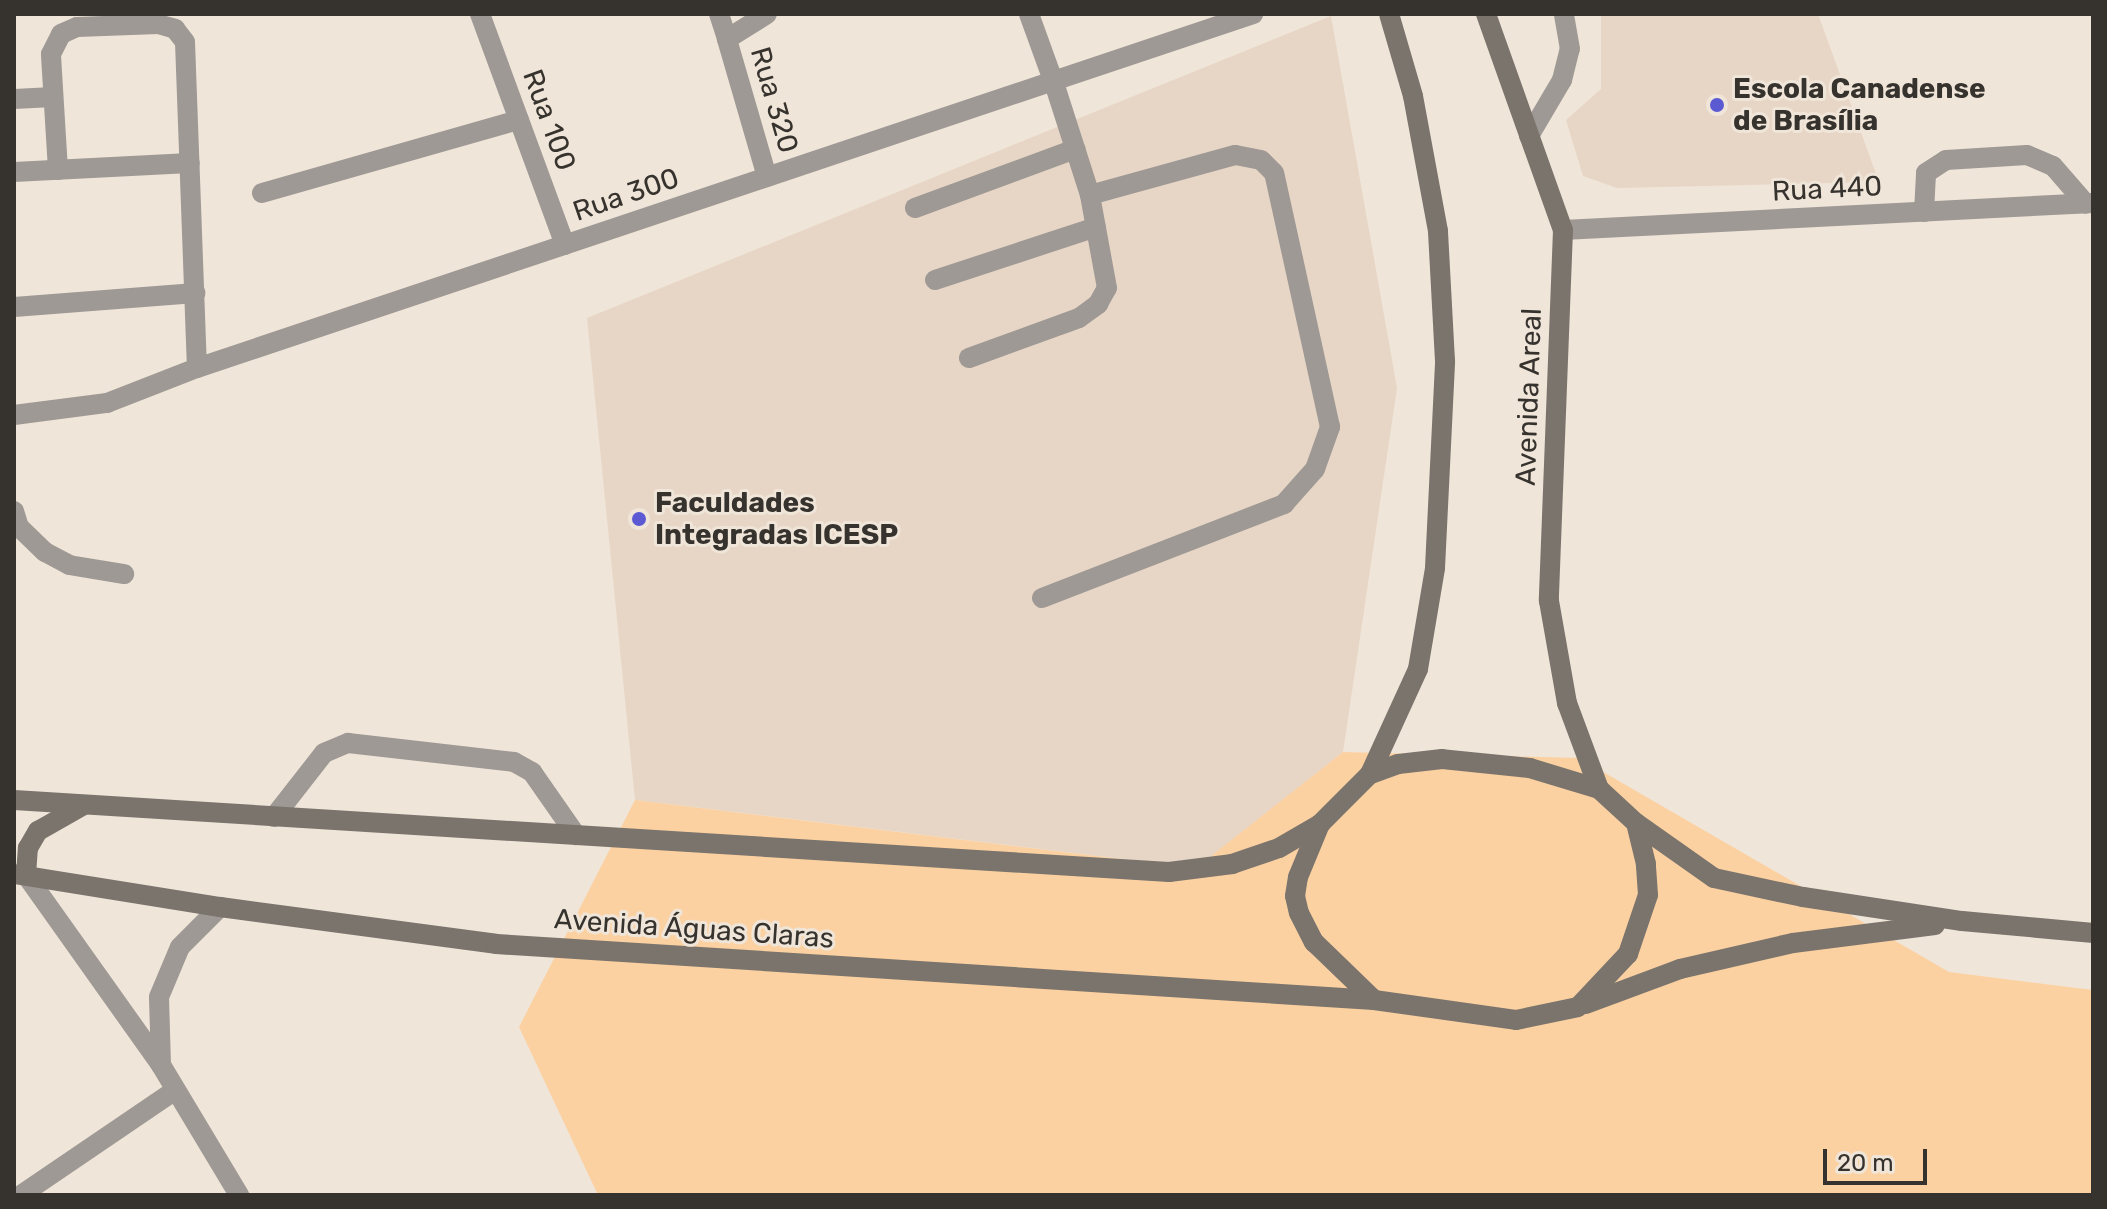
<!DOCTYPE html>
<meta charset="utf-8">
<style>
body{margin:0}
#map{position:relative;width:2107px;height:1209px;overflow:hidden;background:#f0e5d9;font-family:Rubik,sans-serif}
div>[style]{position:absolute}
.built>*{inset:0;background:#e7d6c6}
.green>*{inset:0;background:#fcd1a2}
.service>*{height:20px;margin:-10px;padding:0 10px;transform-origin:10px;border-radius:10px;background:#9e9994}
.minor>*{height:20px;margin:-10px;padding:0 10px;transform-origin:10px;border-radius:10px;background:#9e9994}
.tertiary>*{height:20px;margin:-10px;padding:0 10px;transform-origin:10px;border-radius:10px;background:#9e9994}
.secondary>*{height:20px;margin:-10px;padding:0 10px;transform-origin:10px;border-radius:10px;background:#7a746d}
.dots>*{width:22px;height:22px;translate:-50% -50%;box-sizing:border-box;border:4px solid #f0e5d9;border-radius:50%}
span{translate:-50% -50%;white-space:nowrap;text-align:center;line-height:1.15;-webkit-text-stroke:6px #f0e5d9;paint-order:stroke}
.poi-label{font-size:28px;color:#36322d;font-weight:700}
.left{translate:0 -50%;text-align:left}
.street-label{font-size:28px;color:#36322d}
.frame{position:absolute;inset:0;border:16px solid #36322d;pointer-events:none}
.scale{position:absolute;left:1823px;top:1149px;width:104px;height:36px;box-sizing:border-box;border:4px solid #36322d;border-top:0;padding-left:10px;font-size:24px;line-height:28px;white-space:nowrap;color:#36322d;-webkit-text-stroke:6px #f0e5d9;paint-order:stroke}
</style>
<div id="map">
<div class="built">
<i style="clip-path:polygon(1601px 14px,1818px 14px,1879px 182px,1617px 188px,1583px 176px,1566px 120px,1601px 89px)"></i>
<i style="clip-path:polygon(1331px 16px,1397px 388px,1343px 752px,1197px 868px,635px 800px,587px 318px)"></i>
</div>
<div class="green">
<i style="clip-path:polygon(1343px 752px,1579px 758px,1949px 972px,2093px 990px,2093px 1195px,598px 1195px,519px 1027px,635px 800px,1196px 868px)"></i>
</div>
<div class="service">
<i style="left:14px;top:99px;width:39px;rotate:-3deg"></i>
<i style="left:1529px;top:136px;width:65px;rotate:-59.5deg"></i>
<i style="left:1562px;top:80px;width:32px;rotate:-76deg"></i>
<i style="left:1570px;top:49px;width:36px;rotate:-100deg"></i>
<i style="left:58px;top:170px;width:116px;rotate:-93.5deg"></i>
<i style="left:51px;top:54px;width:22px;rotate:-63deg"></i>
<i style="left:61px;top:34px;width:17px;rotate:-24deg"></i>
<i style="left:77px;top:27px;width:81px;rotate:-2.1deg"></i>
<i style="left:158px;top:24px;width:18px;rotate:16deg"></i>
<i style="left:175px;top:29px;width:16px;rotate:52deg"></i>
<i style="left:185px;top:42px;width:326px;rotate:87.9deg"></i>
<i style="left:14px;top:172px;width:176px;rotate:-2.9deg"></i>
<i style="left:262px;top:193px;width:267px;rotate:-15.9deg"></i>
<i style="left:915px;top:208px;width:171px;rotate:-20.2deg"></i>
<i style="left:1924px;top:212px;width:39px;rotate:-87deg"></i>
<i style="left:1926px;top:173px;width:24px;rotate:-33deg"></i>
<i style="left:1946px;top:160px;width:81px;rotate:-3.5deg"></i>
<i style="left:2027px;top:155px;width:28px;rotate:23deg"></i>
<i style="left:2053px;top:166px;width:50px;rotate:49deg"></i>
<i style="left:935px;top:280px;width:169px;rotate:-18.2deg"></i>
<i style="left:14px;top:307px;width:182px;rotate:-4.4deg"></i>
<i style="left:969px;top:358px;width:117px;rotate:-20deg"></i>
<i style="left:1079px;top:318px;width:24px;rotate:-36deg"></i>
<i style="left:1098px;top:304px;width:18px;rotate:-61deg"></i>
<i style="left:1107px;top:288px;width:95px;rotate:-100.4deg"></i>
<i style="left:14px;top:511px;width:17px;rotate:73deg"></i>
<i style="left:19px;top:527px;width:36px;rotate:44deg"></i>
<i style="left:45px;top:552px;width:27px;rotate:28deg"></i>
<i style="left:69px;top:565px;width:56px;rotate:9.3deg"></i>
<i style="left:1042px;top:598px;width:260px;rotate:-21.2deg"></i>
<i style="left:1284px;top:504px;width:47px;rotate:-48.5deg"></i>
<i style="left:1315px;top:469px;width:45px;rotate:-70.3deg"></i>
<i style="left:1330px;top:427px;width:260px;rotate:-102.4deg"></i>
<i style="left:1274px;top:173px;width:18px;rotate:-135deg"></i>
<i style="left:1261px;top:160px;width:26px;rotate:-169deg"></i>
<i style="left:1235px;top:155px;width:150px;rotate:164.6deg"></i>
<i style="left:1090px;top:195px;width:118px;rotate:-107.8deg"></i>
<i style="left:274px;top:817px;width:81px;rotate:-52deg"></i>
<i style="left:324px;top:753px;width:26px;rotate:-23deg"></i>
<i style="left:348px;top:743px;width:167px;rotate:6.5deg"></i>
<i style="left:514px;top:762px;width:21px;rotate:29deg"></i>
<i style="left:532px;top:772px;width:77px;rotate:55.1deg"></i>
</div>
<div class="minor">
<i style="left:480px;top:14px;width:246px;rotate:69.8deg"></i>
<i style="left:719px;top:14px;width:26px;rotate:72deg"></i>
<i style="left:1029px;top:14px;width:73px;rotate:70.1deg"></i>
<i style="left:767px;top:177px;width:144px;rotate:-106.2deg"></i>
<i style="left:727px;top:39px;width:47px;rotate:-32deg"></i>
<i style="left:1563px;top:230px;width:531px;rotate:-2.92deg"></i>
<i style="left:14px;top:415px;width:94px;rotate:-7.4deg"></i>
<i style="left:107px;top:403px;width:97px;rotate:-21.3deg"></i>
<i style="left:197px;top:368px;width:1114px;rotate:-18.53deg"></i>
<i style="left:21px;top:1195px;width:185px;rotate:-34.2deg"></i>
</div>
<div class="tertiary">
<i style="left:26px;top:875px;width:233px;rotate:54.6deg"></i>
<i style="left:161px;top:1065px;width:152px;rotate:59deg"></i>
<i style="left:161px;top:1065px;width:68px;rotate:-91.7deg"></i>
<i style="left:159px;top:997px;width:54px;rotate:-67.2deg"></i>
<i style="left:180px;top:947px;width:57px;rotate:-45deg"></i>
</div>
<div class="secondary">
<i style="left:1486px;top:14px;width:229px;rotate:70.4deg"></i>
<i style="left:1563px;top:230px;width:371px;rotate:92.2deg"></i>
<i style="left:1549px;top:601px;width:104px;rotate:80deg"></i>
<i style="left:1567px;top:703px;width:92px;rotate:69.6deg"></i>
<i style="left:1370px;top:774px;width:115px;rotate:-65.4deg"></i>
<i style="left:1418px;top:669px;width:102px;rotate:-80.4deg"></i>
<i style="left:1435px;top:568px;width:207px;rotate:-87.2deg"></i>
<i style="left:1445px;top:361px;width:130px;rotate:-93.1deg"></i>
<i style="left:1438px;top:231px;width:137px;rotate:-100.5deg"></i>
<i style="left:1413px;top:96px;width:85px;rotate:-106.3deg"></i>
<i style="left:14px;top:800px;width:1157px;rotate:3.57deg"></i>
<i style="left:1169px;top:872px;width:64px;rotate:-7.2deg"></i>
<i style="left:1232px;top:864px;width:50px;rotate:-18.8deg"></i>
<i style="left:1279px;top:848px;width:48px;rotate:-30.3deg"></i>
<i style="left:1636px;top:823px;width:95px;rotate:35.2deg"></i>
<i style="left:1714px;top:878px;width:91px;rotate:12.1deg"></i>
<i style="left:1803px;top:897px;width:161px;rotate:8.6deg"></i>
<i style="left:1962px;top:921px;width:132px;rotate:5.2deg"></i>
<i style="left:14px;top:874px;width:209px;rotate:9.1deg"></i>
<i style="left:220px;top:907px;width:278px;rotate:7.6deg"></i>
<i style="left:496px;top:944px;width:880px;rotate:3.65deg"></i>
<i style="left:1374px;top:1000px;width:143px;rotate:8deg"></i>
<i style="left:1516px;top:1020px;width:63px;rotate:-11.8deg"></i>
<i style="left:1578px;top:1007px;width:73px;rotate:-46.7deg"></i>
<i style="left:1628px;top:954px;width:62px;rotate:-71.3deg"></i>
<i style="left:1648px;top:895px;width:31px;rotate:-94deg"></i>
<i style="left:1646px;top:864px;width:42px;rotate:-103.7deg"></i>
<i style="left:1636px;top:823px;width:50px;rotate:-137.4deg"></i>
<i style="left:1599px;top:789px;width:72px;rotate:-163.1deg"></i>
<i style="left:1530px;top:768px;width:88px;rotate:-174.2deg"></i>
<i style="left:1442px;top:759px;width:44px;rotate:173.5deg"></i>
<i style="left:1398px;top:764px;width:30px;rotate:160deg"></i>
<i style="left:1370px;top:774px;width:71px;rotate:135deg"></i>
<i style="left:1320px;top:824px;width:57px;rotate:112.5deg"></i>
<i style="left:1298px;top:877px;width:19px;rotate:99deg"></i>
<i style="left:1295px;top:896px;width:17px;rotate:77deg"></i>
<i style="left:1299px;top:913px;width:33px;rotate:63deg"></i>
<i style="left:1314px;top:942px;width:83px;rotate:44deg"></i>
<i style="left:26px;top:875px;width:27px;rotate:-86deg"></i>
<i style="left:28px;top:848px;width:20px;rotate:-60deg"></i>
<i style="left:38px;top:831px;width:53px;rotate:-29.5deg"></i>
<i style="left:1586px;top:1004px;width:100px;rotate:-20.4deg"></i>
<i style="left:1680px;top:969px;width:116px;rotate:-13deg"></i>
<i style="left:1793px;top:943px;width:143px;rotate:-7.2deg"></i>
</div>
<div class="dots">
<i style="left:1717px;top:105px;background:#5b5ad2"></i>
<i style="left:639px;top:519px;background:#5b5ad2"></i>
</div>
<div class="poi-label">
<span class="left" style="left:1733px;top:105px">Escola Canadense<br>de Brasília</span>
<span class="left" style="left:655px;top:519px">Faculdades<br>Integradas ICESP</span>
</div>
<div class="street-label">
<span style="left:774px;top:100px;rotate:74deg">Rua 320</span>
<span style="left:549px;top:120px;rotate:70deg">Rua 100</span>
<span style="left:1827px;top:189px;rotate:-3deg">Rua 440</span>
<span style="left:626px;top:195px;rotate:-19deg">Rua 300</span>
<span style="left:1529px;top:397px;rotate:-88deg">Avenida Areal</span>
<span style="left:694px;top:929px;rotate:4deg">Avenida Águas Claras</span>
</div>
<div class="frame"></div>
<div class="scale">20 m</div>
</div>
